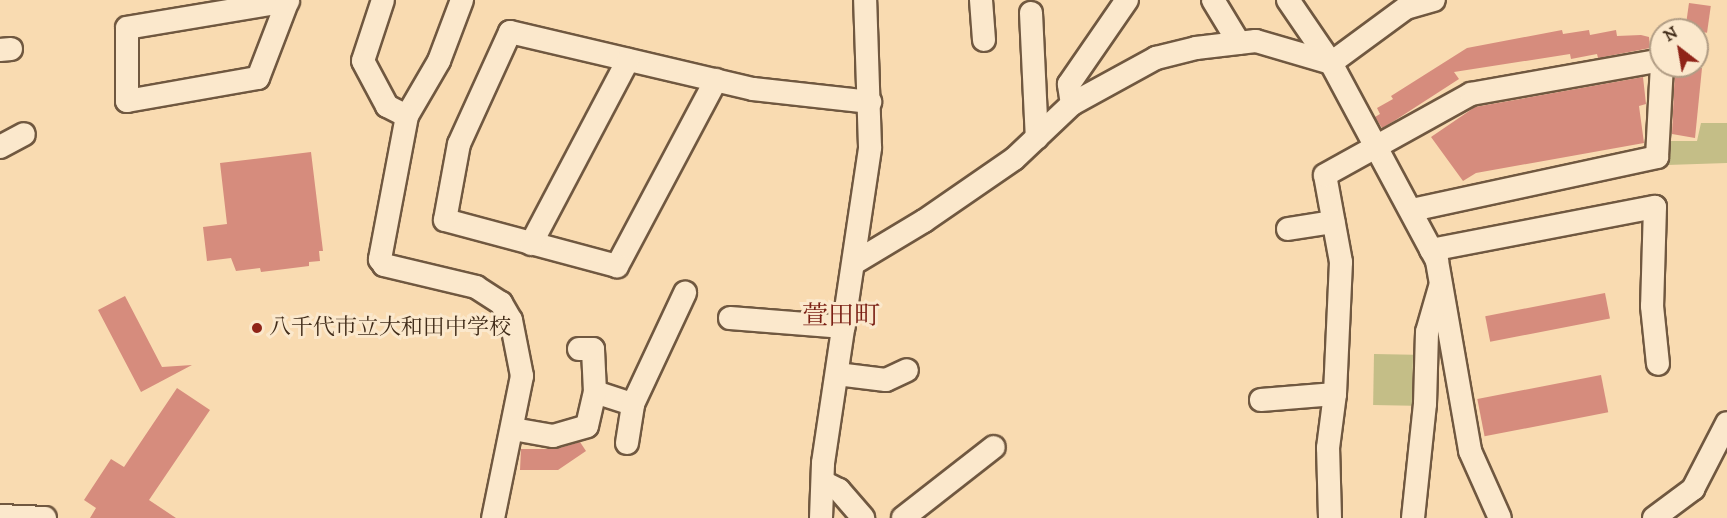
<!DOCTYPE html>
<meta charset="utf-8">
<style>
body{margin:0}
#map{position:relative;width:1727px;height:518px;overflow:hidden;background:#f9dbb1;font-family:"IM FELL DW Pica","Noto Serif JP",serif}
div>[style]{position:absolute}
.green>*{inset:0;background:#c4be87;transform-origin:0 0}
.building>*{inset:0;background:#d68c7d;transform-origin:0 0}
.roads{filter:drop-shadow(2px 0 #705840) drop-shadow(-2px 0 #705840) drop-shadow(0 2px #705840) drop-shadow(0 -2px #705840)}
.minor>*{height:22px;margin:-11px;padding:0 11px;transform-origin:11px;border-radius:11px;background:#fbe8cc}
.dots>*{width:16px;height:16px;translate:-50% -50%;box-sizing:border-box;border:3px solid #fbe8cc;border-radius:50%}
span{translate:-50% -50%;white-space:nowrap;text-align:center;line-height:1.15;-webkit-text-stroke:6px #fbe8cc;paint-order:stroke}
.poi-label{font-size:22px;color:#422d1a}
.left{translate:0 -50%;text-align:left}
.quarter-label{font-size:26px;color:#7a1f14}
.north{position:absolute;left:1649px;top:18px;width:60px;height:60px;box-sizing:border-box;background:#fbe8cc;border:2px solid #b19d85;border-radius:50%;rotate:329deg;font-size:16px;font-weight:700;line-height:24px;text-align:center;color:#422d1a}
.north::after{content:'';display:block;margin:auto;width:21px;height:27px;background:#8f2418;clip-path:polygon(50% 0,100% 100%,50% 72%,0 100%)}
</style>
<div id="map">
<div class="green">
<i style="clip-path:polygon(1701px 123px,1727px 123px,1727px 163px,1667px 165px,1665px 141px,1697px 141px)"></i>
<i style="left:1374px;top:354px;width:39px;height:51px;rotate:1deg"></i>
</div>
<div class="building">
<i style="left:1689px;top:3px;width:22px;height:27px;rotate:8deg"></i>
<i style="clip-path:polygon(1562px 30px,1563px 34px,1589px 30px,1590px 35px,1616px 30px,1617px 36px,1641px 35px,1649px 37px,1650px 48px,1598px 58px,1597px 54px,1571px 59px,1570px 54px,1454px 72px,1459px 79px,1394px 121px,1382px 128px,1375px 117px,1380px 114px,1377px 108px,1393px 99px,1391px 96px,1467px 48px)"></i>
<i style="clip-path:polygon(1675px 67px,1702px 68px,1695px 138px,1672px 134px)"></i>
<i style="clip-path:polygon(1643px 77px,1646px 104px,1639px 106px,1644px 143px,1476px 173px,1463px 181px,1431px 137px,1475px 107px)"></i>
<i style="clip-path:polygon(311px 152px,323px 251px,319px 251px,320px 261px,309px 262px,309px 266px,261px 272px,260px 268px,236px 271px,231px 258px,207px 261px,203px 227px,227px 224px,220px 163px)"></i>
<i style="left:1605px;top:293px;width:26px;height:122px;rotate:79deg"></i>
<i style="clip-path:polygon(125px 296px,162px 367px,192px 365px,141px 392px,98px 310px)"></i>
<i style="left:1601px;top:375px;width:38px;height:126px;rotate:79deg"></i>
<i style="clip-path:polygon(177px 388px,210px 410px,149px 500px,176px 518px,90px 518px,96px 508px,84px 500px,111px 459px,124px 467px)"></i>
<i style="clip-path:polygon(580px 442px,586px 451px,558px 470px,520px 470px,521px 449px,556px 449px)"></i>
</div>
<div class="roads">
<div class="minor">
<i style="left:383px;top:0;width:64px;rotate:108.2deg"></i>
<i style="left:363px;top:61px;width:51px;rotate:61.9deg"></i>
<i style="left:387px;top:106px;width:22px;rotate:27deg"></i>
<i style="left:462px;top:0;width:65px;rotate:110.7deg"></i>
<i style="left:439px;top:61px;width:64px;rotate:120.2deg"></i>
<i style="left:407px;top:116px;width:146px;rotate:100.7deg"></i>
<i style="left:380px;top:259px;width:7px;rotate:56deg"></i>
<i style="left:384px;top:265px;width:95px;rotate:13.4deg"></i>
<i style="left:476px;top:287px;width:30px;rotate:33deg"></i>
<i style="left:501px;top:303px;width:20px;rotate:60deg"></i>
<i style="left:511px;top:320px;width:57px;rotate:78.9deg"></i>
<i style="left:522px;top:376px;width:145px;rotate:101.5deg"></i>
<i style="left:981px;top:0;width:40px;rotate:85.7deg"></i>
<i style="left:1213px;top:0;width:50px;rotate:58.8deg"></i>
<i style="left:1288px;top:0;width:76px;rotate:55.7deg"></i>
<i style="left:1331px;top:63px;width:225px;rotate:61.8deg"></i>
<i style="left:1437px;top:261px;width:193px;rotate:80.1deg"></i>
<i style="left:1470px;top:451px;width:73px;rotate:65.9deg"></i>
<i style="left:288px;top:1px;width:163px;rotate:170.5deg"></i>
<i style="left:127px;top:28px;width:73px;rotate:90deg"></i>
<i style="left:127px;top:101px;width:133px;rotate:-10deg"></i>
<i style="left:258px;top:78px;width:84px;rotate:-69deg"></i>
<i style="left:1031px;top:13px;width:125px;rotate:87.3deg"></i>
<i style="left:0;top:50px;width:11px;rotate:-5deg"></i>
<i style="left:716px;top:80px;width:211px;rotate:118deg"></i>
<i style="left:617px;top:266px;width:178px;rotate:-165deg"></i>
<i style="left:445px;top:220px;width:77px;rotate:-79.6deg"></i>
<i style="left:459px;top:144px;width:123px;rotate:-65.5deg"></i>
<i style="left:510px;top:32px;width:250px;rotate:13.2deg"></i>
<i style="left:753px;top:89px;width:118px;rotate:6.3deg"></i>
<i style="left:1072px;top:104px;width:20px;rotate:-99deg"></i>
<i style="left:1069px;top:84px;width:102px;rotate:-55.4deg"></i>
<i style="left:0;top:147px;width:27px;rotate:-28deg"></i>
<i style="left:1412px;top:210px;width:251px;rotate:-12.2deg"></i>
<i style="left:1657px;top:157px;width:91px;rotate:-86.9deg"></i>
<i style="left:1288px;top:229px;width:46px;rotate:-8.8deg"></i>
<i style="left:531px;top:244px;width:208px;rotate:-62.2deg"></i>
<i style="left:1431px;top:250px;width:228px;rotate:-10.9deg"></i>
<i style="left:1655px;top:207px;width:99px;rotate:91.7deg"></i>
<i style="left:1652px;top:306px;width:58px;rotate:84.1deg"></i>
<i style="left:854px;top:263px;width:82px;rotate:-31deg"></i>
<i style="left:924px;top:221px;width:109px;rotate:-34.6deg"></i>
<i style="left:1014px;top:159px;width:80px;rotate:-43.5deg"></i>
<i style="left:1072px;top:104px;width:96px;rotate:-28.7deg"></i>
<i style="left:1156px;top:58px;width:41px;rotate:-14deg"></i>
<i style="left:1196px;top:48px;width:60px;rotate:-6.7deg"></i>
<i style="left:1256px;top:41px;width:78px;rotate:16.3deg"></i>
<i style="left:1331px;top:63px;width:93px;rotate:-36.3deg"></i>
<i style="left:1406px;top:8px;width:29px;rotate:-16deg"></i>
<i style="left:730px;top:318px;width:114px;rotate:4.5deg"></i>
<i style="left:837px;top:374px;width:49px;rotate:7deg"></i>
<i style="left:886px;top:380px;width:23px;rotate:-25deg"></i>
<i style="left:595px;top:392px;width:40px;rotate:18deg"></i>
<i style="left:633px;top:404px;width:123px;rotate:-64.9deg"></i>
<i style="left:1261px;top:400px;width:74px;rotate:-4.6deg"></i>
<i style="left:513px;top:429px;width:41px;rotate:9.9deg"></i>
<i style="left:553px;top:436px;width:35px;rotate:-16deg"></i>
<i style="left:587px;top:426px;width:35px;rotate:-77deg"></i>
<i style="left:595px;top:392px;width:43px;rotate:-92.7deg"></i>
<i style="left:593px;top:349px;width:14px;rotate:180deg"></i>
<i style="left:627px;top:443px;width:39px;rotate:-81deg"></i>
<i style="left:823px;top:482px;width:18px;rotate:27deg"></i>
<i style="left:839px;top:490px;width:37px;rotate:49deg"></i>
<i style="left:0;top:516px;width:45px;rotate:2.5deg"></i>
<i style="left:821px;top:518px;width:55px;rotate:-87.9deg"></i>
<i style="left:823px;top:463px;width:319px;rotate:-81.5deg"></i>
<i style="left:870px;top:147px;width:147px;rotate:-91.9deg"></i>
<i style="left:903px;top:518px;width:115px;rotate:-38deg"></i>
<i style="left:1330px;top:518px;width:70px;rotate:-91.6deg"></i>
<i style="left:1328px;top:448px;width:54px;rotate:-82.6deg"></i>
<i style="left:1335px;top:394px;width:132px;rotate:-87.4deg"></i>
<i style="left:1341px;top:262px;width:88px;rotate:-100.4deg"></i>
<i style="left:1325px;top:175px;width:167px;rotate:-29deg"></i>
<i style="left:1471px;top:94px;width:193px;rotate:-10.1deg"></i>
<i style="left:1413px;top:518px;width:115px;rotate:-84deg"></i>
<i style="left:1425px;top:404px;width:72px;rotate:-88.4deg"></i>
<i style="left:1427px;top:332px;width:47px;rotate:-73.9deg"></i>
<i style="left:1654px;top:518px;width:49px;rotate:-36.6deg"></i>
<i style="left:1693px;top:489px;width:74px;rotate:-62.7deg"></i>
</div>
</div>
<div class="dots">
<i style="left:257px;top:328px;background:#8f2418"></i>
</div>
<div class="poi-label">
<span class="left" style="left:269px;top:328px">八千代市立大和田中学校</span>
</div>
<div class="quarter-label">
<span style="left:841px;top:317px">萱田町</span>
</div>
<div class="north">N</div>
</div>
